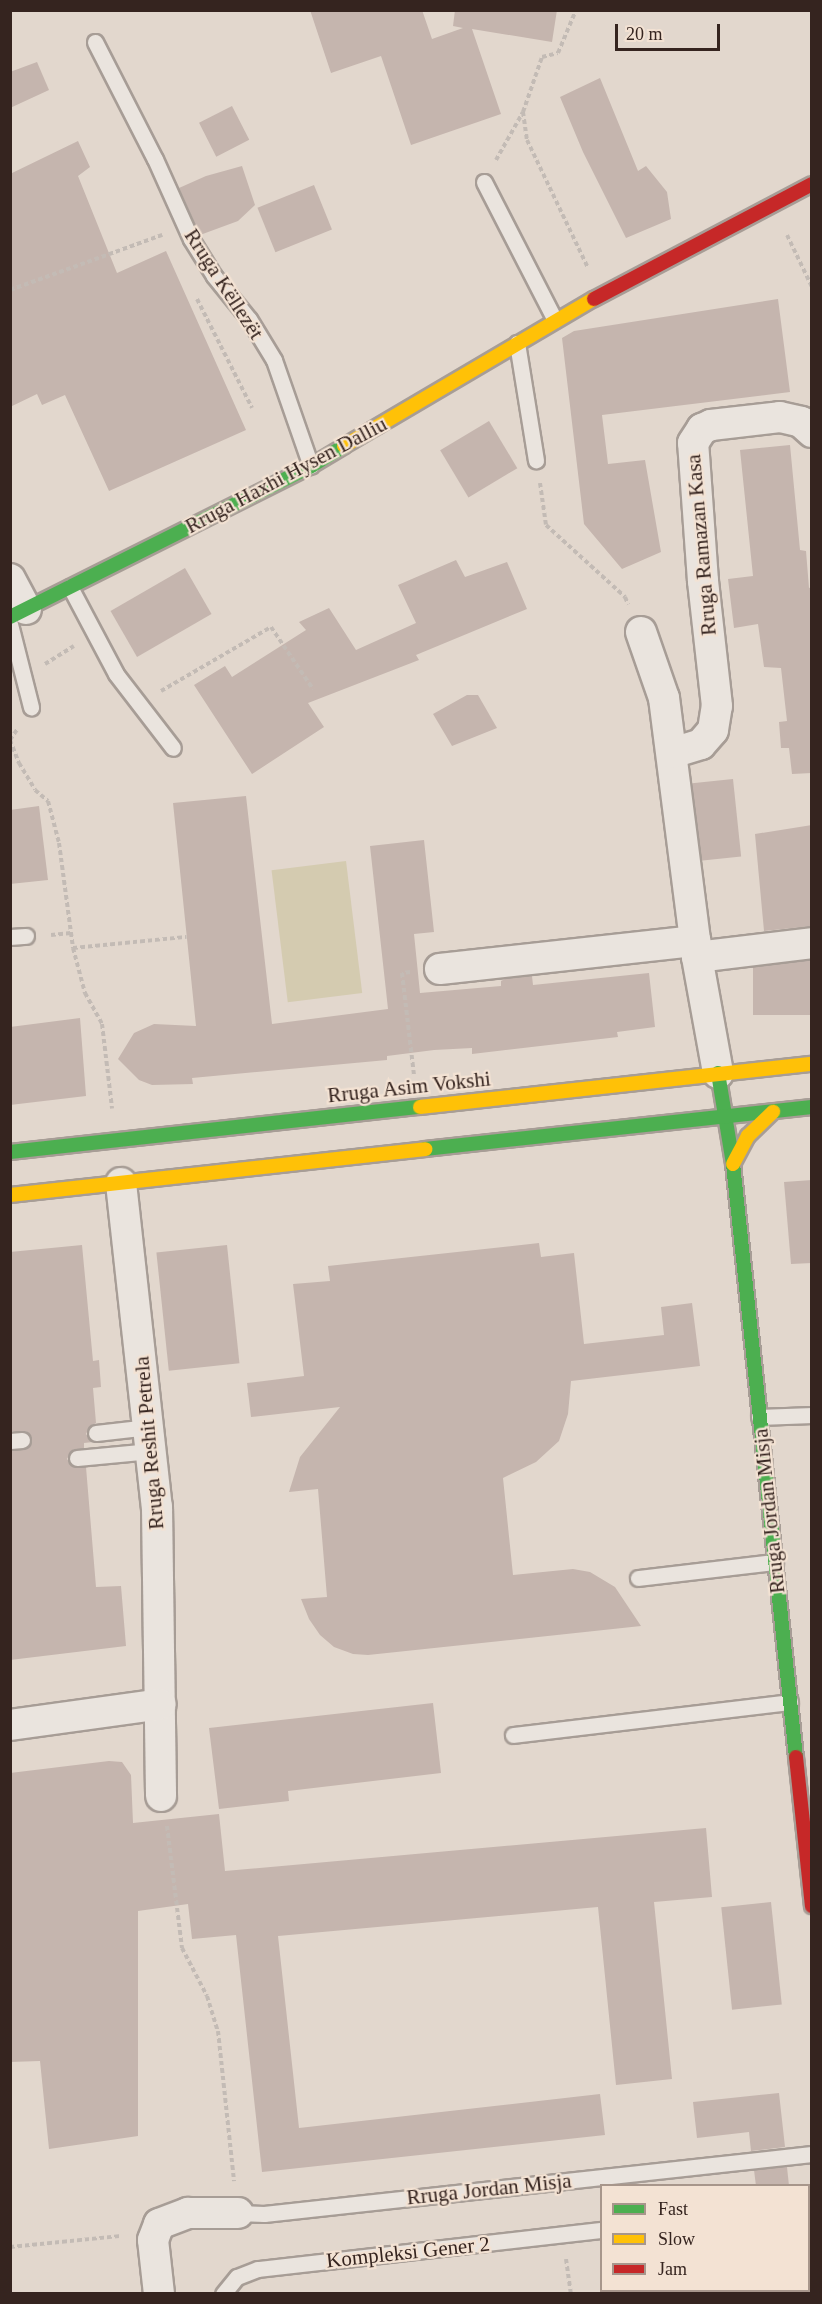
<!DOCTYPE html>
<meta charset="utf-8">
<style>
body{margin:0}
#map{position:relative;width:822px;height:2304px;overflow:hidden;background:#e2d7cd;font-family:"Times New Roman",serif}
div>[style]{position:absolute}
.green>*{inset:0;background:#d4cbb0;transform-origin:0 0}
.building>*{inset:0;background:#c5b5ae;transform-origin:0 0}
.path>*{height:4px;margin-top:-2px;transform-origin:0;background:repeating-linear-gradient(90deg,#c3bbb5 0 4.5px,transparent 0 7.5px)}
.roads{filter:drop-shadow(2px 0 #a79d96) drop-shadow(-2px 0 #a79d96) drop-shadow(0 2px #a79d96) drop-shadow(0 -2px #a79d96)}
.lane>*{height:15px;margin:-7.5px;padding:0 7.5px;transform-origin:7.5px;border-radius:7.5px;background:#eae4de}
.street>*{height:30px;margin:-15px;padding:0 15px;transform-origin:15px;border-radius:15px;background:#eae4de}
.fast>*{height:14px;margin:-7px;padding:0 7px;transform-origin:7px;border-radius:7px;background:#4caf50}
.slow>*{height:14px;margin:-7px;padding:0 7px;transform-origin:7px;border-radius:7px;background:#ffc107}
.jam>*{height:14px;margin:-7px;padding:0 7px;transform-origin:7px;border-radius:7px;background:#c62828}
span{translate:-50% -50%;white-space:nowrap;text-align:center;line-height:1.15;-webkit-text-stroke:4.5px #f3e2d3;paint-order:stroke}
.street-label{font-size:21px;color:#35241f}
.frame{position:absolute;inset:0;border:12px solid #35241f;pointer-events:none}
.legend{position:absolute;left:600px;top:2184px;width:210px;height:108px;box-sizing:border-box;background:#f3e2d3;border:2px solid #a7968b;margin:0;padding:8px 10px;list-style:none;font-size:18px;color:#35241f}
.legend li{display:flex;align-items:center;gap:12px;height:30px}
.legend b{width:30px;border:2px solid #a7968b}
.scale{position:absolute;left:615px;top:24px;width:105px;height:27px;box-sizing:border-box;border:3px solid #35241f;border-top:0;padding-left:8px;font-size:18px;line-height:21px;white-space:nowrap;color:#35241f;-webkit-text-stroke:4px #f3e2d3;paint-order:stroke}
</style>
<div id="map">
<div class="green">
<i style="left:346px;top:861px;width:133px;height:75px;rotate:83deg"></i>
</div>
<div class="building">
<i style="clip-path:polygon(310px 10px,422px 10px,432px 39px,463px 28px,453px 26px,455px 10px,557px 10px,552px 42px,472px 29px,501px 114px,411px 145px,381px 56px,331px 73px)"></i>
<i style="clip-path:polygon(37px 62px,49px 90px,10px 108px,10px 72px)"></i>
<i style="clip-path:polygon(600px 78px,638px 171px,646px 166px,667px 192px,671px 219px,626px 238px,583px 152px,560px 97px)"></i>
<i style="left:232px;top:106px;width:38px;height:37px;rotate:63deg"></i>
<i style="clip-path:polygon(78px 141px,90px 167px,78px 176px,117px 273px,166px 251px,246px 430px,109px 491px,65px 395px,42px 405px,37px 394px,10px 407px,10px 174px)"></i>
<i style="clip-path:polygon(242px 166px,255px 205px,238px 221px,200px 235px,179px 188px,206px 176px)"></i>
<i style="left:314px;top:185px;width:48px;height:61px;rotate:68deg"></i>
<i style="clip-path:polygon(778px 299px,790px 392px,602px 415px,608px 464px,645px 460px,661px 552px,622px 569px,584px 524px,562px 338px,574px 331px)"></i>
<i style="left:489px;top:421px;width:55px;height:57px;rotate:59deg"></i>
<i style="clip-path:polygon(790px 445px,800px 550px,806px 551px,809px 588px,812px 587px,812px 773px,792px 774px,789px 748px,781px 748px,779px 722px,787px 721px,781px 668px,764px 667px,758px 624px,734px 628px,728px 579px,753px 576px,740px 450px)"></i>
<i style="clip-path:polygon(456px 560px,465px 577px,507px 562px,527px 609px,416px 655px,419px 660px,308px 703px,324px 727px,252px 774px,194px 685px,225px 666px,232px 677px,306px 630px,299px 622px,329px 608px,356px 650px,416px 623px,398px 585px)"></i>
<i style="left:185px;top:568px;width:53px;height:86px;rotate:60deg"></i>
<i style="clip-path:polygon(467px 695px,478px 695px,497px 728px,452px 746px,433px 714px)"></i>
<i style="left:733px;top:779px;width:78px;height:41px;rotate:84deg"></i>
<i style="clip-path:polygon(246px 796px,272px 1024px,388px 1009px,370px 846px,424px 840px,434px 932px,414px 934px,420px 993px,501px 986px,501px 981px,505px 979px,532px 976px,533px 985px,649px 973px,655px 1027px,617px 1032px,618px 1037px,472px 1054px,472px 1048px,434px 1050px,387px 1056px,387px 1060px,192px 1078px,193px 1084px,152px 1085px,139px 1080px,118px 1059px,134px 1033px,154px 1024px,196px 1026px,173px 803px)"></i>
<i style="clip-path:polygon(39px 806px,48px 880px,10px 884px,10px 810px)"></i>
<i style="clip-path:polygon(812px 825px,812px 926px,764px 931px,755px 834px)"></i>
<i style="left:812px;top:960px;width:55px;height:59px;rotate:90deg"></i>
<i style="clip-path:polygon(80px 1018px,86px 1096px,10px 1105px,10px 1027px)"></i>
<i style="clip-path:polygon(812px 1180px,812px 1263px,791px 1264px,784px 1182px)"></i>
<i style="clip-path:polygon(539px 1243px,541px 1257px,574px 1253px,584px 1344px,664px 1335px,661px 1307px,692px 1303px,700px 1366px,571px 1381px,568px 1414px,559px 1441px,536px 1462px,503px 1478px,513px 1575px,573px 1569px,590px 1572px,615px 1587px,641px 1626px,368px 1655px,353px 1654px,334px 1647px,320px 1635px,309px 1619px,301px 1599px,327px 1597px,318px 1489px,289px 1492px,300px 1457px,340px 1407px,251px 1417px,247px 1383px,304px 1376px,293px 1284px,330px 1281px,328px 1266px)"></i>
<i style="clip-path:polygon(82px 1245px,93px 1361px,99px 1360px,101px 1387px,93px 1388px,96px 1423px,90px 1426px,86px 1434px,93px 1442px,84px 1443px,84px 1448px,72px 1450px,67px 1459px,74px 1467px,86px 1467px,96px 1587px,121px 1586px,126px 1646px,10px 1660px,10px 1451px,27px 1448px,32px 1440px,26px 1431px,10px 1431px,10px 1252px)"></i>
<i style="left:227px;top:1245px;width:119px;height:71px;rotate:84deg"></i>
<i style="clip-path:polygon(433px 1703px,441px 1773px,288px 1791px,289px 1801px,219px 1809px,209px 1728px)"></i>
<i style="clip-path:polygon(109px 1761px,122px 1762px,131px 1775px,133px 1823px,219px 1814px,225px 1871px,706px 1828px,712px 1897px,654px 1902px,672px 2079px,616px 2085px,598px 1907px,278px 1936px,299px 2128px,600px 2094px,605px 2135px,262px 2172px,236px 1935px,192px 1939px,188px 1904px,138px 1911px,138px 2136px,49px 2149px,40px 2061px,10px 2062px,10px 1773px)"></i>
<i style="left:771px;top:1902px;width:103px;height:50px;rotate:84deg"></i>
<i style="clip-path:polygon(779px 2093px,785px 2147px,751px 2151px,749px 2132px,697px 2138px,693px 2102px)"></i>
<i style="clip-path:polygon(787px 2167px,789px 2186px,756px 2186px,754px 2170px)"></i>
</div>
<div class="path">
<i style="left:523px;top:112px;width:28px;rotate:82deg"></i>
<i style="left:527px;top:140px;width:140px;rotate:64.5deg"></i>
<i style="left:496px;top:160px;width:55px;rotate:-60.6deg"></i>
<i style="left:523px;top:112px;width:58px;rotate:-70.9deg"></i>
<i style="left:542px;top:57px;width:16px;rotate:-14deg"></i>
<i style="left:558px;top:53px;width:47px;rotate:-67.3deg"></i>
<i style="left:787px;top:235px;width:58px;rotate:64.3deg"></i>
<i style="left:10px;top:290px;width:162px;rotate:-19.9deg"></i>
<i style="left:197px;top:299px;width:122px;rotate:63.2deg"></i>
<i style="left:540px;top:483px;width:42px;rotate:81.9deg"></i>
<i style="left:546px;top:525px;width:107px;rotate:42.3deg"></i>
<i style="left:625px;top:597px;width:8px;rotate:67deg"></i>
<i style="left:45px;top:664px;width:34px;rotate:-32deg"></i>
<i style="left:161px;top:691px;width:127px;rotate:-30.2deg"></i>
<i style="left:271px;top:627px;width:75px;rotate:55.9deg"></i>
<i style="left:10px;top:740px;width:25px;rotate:69deg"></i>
<i style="left:19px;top:763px;width:31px;rotate:59deg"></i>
<i style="left:35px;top:790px;width:17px;rotate:40deg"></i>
<i style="left:48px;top:801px;width:43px;rotate:75.3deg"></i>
<i style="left:59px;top:843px;width:106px;rotate:82.4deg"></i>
<i style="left:73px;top:948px;width:47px;rotate:75.1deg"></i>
<i style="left:85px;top:993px;width:35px;rotate:61deg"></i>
<i style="left:102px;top:1024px;width:85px;rotate:83.2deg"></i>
<i style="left:10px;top:740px;width:14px;rotate:-56deg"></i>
<i style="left:51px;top:935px;width:20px;rotate:-6deg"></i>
<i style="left:73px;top:948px;width:114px;rotate:-5.6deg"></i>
<i style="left:410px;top:972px;width:8px;rotate:173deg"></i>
<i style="left:402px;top:973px;width:103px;rotate:83.3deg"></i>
<i style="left:167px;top:1826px;width:123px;rotate:83deg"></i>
<i style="left:182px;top:1948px;width:54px;rotate:62.5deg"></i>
<i style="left:207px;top:1996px;width:37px;rotate:73deg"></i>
<i style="left:218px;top:2031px;width:151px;rotate:83.9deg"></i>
<i style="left:10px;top:2247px;width:112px;rotate:-5.7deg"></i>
<i style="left:566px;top:2259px;width:35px;rotate:82deg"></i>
</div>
<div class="roads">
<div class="lane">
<i style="left:95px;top:42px;width:131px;rotate:62.9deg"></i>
<i style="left:155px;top:159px;width:88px;rotate:65.8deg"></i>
<i style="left:191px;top:239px;width:44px;rotate:58.1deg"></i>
<i style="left:214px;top:276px;width:55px;rotate:50.9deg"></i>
<i style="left:249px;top:319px;width:48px;rotate:58.6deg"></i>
<i style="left:274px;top:360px;width:112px;rotate:70.8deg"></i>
<i style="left:484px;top:182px;width:155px;rotate:62.8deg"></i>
<i style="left:517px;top:343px;width:119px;rotate:80.8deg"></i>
<i style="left:70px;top:587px;width:98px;rotate:62.1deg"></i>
<i style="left:116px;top:674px;width:93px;rotate:52.4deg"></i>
<i style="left:10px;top:624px;width:86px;rotate:75.8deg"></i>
<i style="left:10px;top:937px;width:16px;rotate:-4deg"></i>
<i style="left:759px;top:1417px;width:53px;rotate:-2.2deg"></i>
<i style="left:96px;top:1433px;width:53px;rotate:-6.5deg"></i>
<i style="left:10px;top:1441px;width:12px;rotate:-5deg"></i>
<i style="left:77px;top:1458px;width:74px;rotate:-5.4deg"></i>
<i style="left:638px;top:1578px;width:138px;rotate:-6.7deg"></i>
<i style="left:513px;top:1735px;width:279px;rotate:-6.8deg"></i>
<i style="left:238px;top:2213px;width:26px;rotate:2deg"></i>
<i style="left:264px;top:2214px;width:551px;rotate:-6.25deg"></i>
<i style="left:223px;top:2294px;width:22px;rotate:-51deg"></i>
<i style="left:237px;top:2277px;width:22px;rotate:-21deg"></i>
<i style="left:258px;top:2269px;width:346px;rotate:-6.5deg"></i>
</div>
<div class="street">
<i style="left:10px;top:579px;width:34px;rotate:62deg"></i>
<i style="left:641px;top:632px;width:70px;rotate:70.8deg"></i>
<i style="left:664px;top:698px;width:261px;rotate:82.7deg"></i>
<i style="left:697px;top:957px;width:118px;rotate:79.7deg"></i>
<i style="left:672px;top:753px;width:30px;rotate:-17deg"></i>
<i style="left:701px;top:744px;width:18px;rotate:-49deg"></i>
<i style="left:713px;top:730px;width:24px;rotate:-81deg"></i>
<i style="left:717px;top:706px;width:126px;rotate:-96.4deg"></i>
<i style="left:703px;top:581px;width:138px;rotate:-94.1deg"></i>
<i style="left:693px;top:443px;width:17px;rotate:-57deg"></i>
<i style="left:702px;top:429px;width:10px;rotate:-24deg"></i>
<i style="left:711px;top:425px;width:69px;rotate:-6.6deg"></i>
<i style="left:780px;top:417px;width:22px;rotate:13deg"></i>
<i style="left:801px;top:422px;width:15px;rotate:42deg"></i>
<i style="left:697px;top:957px;width:116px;rotate:-6.9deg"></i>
<i style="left:440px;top:969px;width:257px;rotate:-6.3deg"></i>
<i style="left:121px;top:1183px;width:326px;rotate:83.7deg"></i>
<i style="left:157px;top:1507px;width:289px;rotate:89.2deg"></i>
<i style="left:10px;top:1725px;width:152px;rotate:-7.9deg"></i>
<i style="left:159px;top:2294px;width:54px;rotate:-96.3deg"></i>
<i style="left:153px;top:2240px;width:17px;rotate:-69deg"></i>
<i style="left:159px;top:2224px;width:31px;rotate:-21deg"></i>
<i style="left:188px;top:2213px;width:50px"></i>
</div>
<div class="fast">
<i style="left:10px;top:617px;width:337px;rotate:-26.6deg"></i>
<i style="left:311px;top:466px;width:39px;rotate:-31deg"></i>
<i style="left:718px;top:1073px;width:92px;rotate:80.6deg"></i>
<i style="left:733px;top:1164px;width:596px;rotate:83.94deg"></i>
<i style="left:425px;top:1149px;width:389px;rotate:-6.2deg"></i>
<i style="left:10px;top:1152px;width:412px;rotate:-6.3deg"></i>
</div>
<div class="slow">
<i style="left:344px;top:446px;width:290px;rotate:-30.5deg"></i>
<i style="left:420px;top:1107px;width:394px;rotate:-6.3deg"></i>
<i style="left:733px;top:1164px;width:32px;rotate:-62deg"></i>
<i style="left:748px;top:1136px;width:35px;rotate:-44deg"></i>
<i style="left:10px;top:1195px;width:418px;rotate:-6.3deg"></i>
</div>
<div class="jam">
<i style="left:594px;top:299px;width:246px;rotate:-27.8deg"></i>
<i style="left:796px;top:1757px;width:150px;rotate:83.9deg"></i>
</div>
</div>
<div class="street-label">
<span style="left:224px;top:284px;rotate:57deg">Rruga Këllezët</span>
<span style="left:286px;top:475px;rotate:-28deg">Rruga Haxhi Hysen Dalliu</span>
<span style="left:701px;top:545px;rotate:-95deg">Rruga Ramazan Kasa</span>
<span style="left:409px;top:1087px;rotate:-6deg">Rruga Asim Vokshi</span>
<span style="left:149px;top:1443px;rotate:-95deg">Rruga Reshit Petrela</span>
<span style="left:769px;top:1511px;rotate:-96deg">Rruga Jordan Misja</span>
<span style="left:489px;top:2189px;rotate:-6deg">Rruga Jordan Misja</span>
<span style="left:408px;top:2252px;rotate:-6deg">Kompleksi Gener 2</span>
</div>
<div class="frame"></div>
<ul class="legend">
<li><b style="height:8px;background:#4caf50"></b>Fast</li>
<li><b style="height:8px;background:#ffc107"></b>Slow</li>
<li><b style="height:8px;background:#c62828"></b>Jam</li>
</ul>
<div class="scale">20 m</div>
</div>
